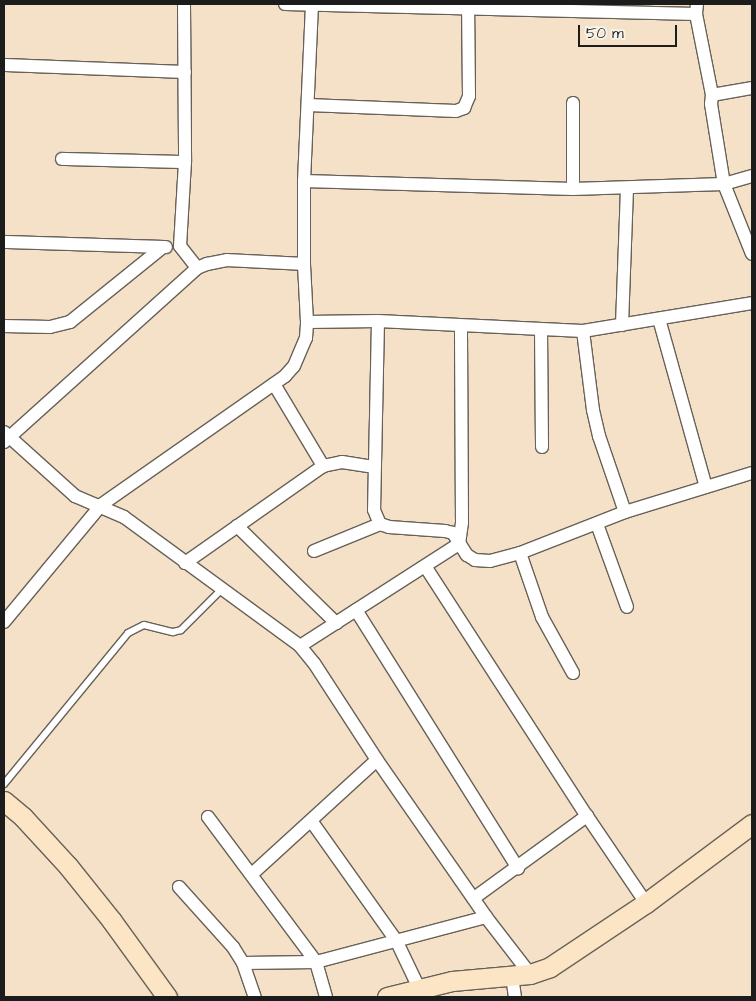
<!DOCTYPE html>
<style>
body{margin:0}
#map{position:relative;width:756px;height:1001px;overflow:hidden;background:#f4e1c7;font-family:"Architects Daughter",sans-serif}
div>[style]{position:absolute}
.roads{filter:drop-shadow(1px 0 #686158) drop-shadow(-1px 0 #686158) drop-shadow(0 1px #686158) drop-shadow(0 -1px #686158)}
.lane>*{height:6px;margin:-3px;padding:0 3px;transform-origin:3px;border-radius:3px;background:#fff}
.street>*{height:12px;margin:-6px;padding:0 6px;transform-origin:6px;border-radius:6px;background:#fff}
.secondary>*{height:19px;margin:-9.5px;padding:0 9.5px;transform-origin:9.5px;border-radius:9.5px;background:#fce5c4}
span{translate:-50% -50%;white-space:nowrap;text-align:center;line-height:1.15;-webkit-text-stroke:5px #f7f3e8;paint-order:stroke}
.frame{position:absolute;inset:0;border:5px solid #1c1c1c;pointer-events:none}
.scale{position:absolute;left:578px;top:25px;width:99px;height:22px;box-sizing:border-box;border:2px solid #1c1c1c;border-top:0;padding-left:6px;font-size:15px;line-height:18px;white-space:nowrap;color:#1c1c1c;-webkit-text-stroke:4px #f7f3e8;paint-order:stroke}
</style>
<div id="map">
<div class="roads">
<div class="lane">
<i style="left:4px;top:784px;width:195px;rotate:-50.6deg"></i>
<i style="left:128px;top:633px;width:18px;rotate:-27deg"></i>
<i style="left:144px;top:625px;width:30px;rotate:14deg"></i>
<i style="left:173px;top:632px;width:8px;rotate:-14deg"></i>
<i style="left:181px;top:630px;width:58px;rotate:-45deg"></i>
</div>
<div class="street">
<i style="left:184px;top:4px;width:158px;rotate:89.6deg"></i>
<i style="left:185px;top:162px;width:84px;rotate:93.4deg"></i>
<i style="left:180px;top:246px;width:28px;rotate:52deg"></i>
<i style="left:285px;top:4px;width:411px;rotate:1.4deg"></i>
<i style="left:697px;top:4px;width:10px;rotate:96deg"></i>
<i style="left:696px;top:14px;width:83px;rotate:78.8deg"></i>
<i style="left:712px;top:95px;width:9px;rotate:96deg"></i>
<i style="left:711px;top:104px;width:81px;rotate:80.8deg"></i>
<i style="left:724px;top:184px;width:75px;rotate:68.2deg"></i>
<i style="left:4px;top:65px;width:181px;rotate:2.2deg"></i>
<i style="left:712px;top:95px;width:41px;rotate:-9.9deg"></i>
<i style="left:573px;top:103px;width:86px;rotate:90deg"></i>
<i style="left:308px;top:105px;width:148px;rotate:2.3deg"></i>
<i style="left:456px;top:111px;width:9px;rotate:-21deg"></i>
<i style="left:464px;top:108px;width:13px;rotate:-67deg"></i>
<i style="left:469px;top:96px;width:92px;rotate:-90.6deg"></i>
<i style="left:62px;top:159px;width:123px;rotate:1.4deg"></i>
<i style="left:304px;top:181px;width:269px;rotate:1.7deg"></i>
<i style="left:573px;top:189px;width:151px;rotate:-1.9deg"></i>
<i style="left:724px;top:184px;width:29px;rotate:-16deg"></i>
<i style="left:4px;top:242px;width:162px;rotate:1.8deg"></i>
<i style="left:659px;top:319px;width:174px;rotate:74.4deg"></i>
<i style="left:378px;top:321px;width:189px;rotate:91.2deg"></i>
<i style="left:374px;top:510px;width:15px;rotate:67deg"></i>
<i style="left:380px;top:524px;width:9px;rotate:18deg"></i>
<i style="left:389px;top:527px;width:56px;rotate:4.1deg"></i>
<i style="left:445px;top:531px;width:8px;rotate:14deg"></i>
<i style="left:453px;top:533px;width:26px;rotate:58deg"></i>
<i style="left:467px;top:555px;width:9px;rotate:32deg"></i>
<i style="left:475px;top:560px;width:15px;rotate:4deg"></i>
<i style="left:490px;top:561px;width:31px;rotate:-15deg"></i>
<i style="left:520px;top:553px;width:113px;rotate:-21.3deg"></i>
<i style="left:625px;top:512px;width:133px;rotate:-17.1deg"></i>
<i style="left:307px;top:322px;width:71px;rotate:-0.8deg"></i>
<i style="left:378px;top:321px;width:205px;rotate:2.8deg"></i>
<i style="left:583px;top:331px;width:171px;rotate:-9.4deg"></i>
<i style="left:622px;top:325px;width:137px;rotate:-87.9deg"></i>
<i style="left:4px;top:326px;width:46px;rotate:1.2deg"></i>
<i style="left:50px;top:327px;width:21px;rotate:-14deg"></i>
<i style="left:70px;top:322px;width:119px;rotate:-38.9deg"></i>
<i style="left:541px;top:330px;width:117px;rotate:89.5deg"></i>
<i style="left:583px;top:331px;width:80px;rotate:82.8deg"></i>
<i style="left:593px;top:410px;width:27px;rotate:77deg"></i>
<i style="left:599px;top:436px;width:80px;rotate:71.1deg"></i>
<i style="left:274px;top:384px;width:96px;rotate:59.1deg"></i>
<i style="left:4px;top:432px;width:96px;rotate:42deg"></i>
<i style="left:75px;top:496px;width:53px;rotate:23.2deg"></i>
<i style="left:124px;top:517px;width:218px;rotate:36.2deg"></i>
<i style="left:300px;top:646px;width:22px;rotate:51deg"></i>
<i style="left:314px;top:663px;width:116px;rotate:57deg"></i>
<i style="left:377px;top:760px;width:191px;rotate:55.2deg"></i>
<i style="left:486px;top:917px;width:72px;rotate:52.3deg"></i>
<i style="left:4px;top:442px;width:260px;rotate:-42deg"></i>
<i style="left:197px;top:268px;width:11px;rotate:-22deg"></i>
<i style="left:207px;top:264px;width:20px;rotate:-11deg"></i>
<i style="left:227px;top:260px;width:77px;rotate:3deg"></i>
<i style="left:597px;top:524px;width:88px;rotate:70.1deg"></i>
<i style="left:237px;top:526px;width:139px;rotate:44.4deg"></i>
<i style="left:314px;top:551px;width:71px;rotate:-22.2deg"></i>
<i style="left:520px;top:553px;width:68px;rotate:71deg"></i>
<i style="left:542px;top:617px;width:64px;rotate:61deg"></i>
<i style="left:185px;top:563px;width:169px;rotate:-35.1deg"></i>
<i style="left:323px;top:466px;width:19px;rotate:-12deg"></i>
<i style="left:342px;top:462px;width:33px;rotate:9deg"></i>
<i style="left:425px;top:566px;width:298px;rotate:57.1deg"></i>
<i style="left:587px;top:816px;width:105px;rotate:55.9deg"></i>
<i style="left:356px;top:610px;width:305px;rotate:57.9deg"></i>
<i style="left:4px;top:622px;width:152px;rotate:-50.3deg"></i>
<i style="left:101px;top:505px;width:225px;rotate:-35deg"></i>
<i style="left:285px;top:376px;width:13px;rotate:-48deg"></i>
<i style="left:294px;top:366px;width:30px;rotate:-67deg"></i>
<i style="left:306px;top:338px;width:16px;rotate:-86deg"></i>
<i style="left:307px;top:322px;width:58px;rotate:-93deg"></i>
<i style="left:304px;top:264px;width:83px;rotate:-90deg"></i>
<i style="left:304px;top:181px;width:176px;rotate:-87.4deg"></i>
<i style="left:300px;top:646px;width:189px;rotate:-32.7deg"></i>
<i style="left:459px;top:544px;width:21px;rotate:-82deg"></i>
<i style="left:462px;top:523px;width:197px;rotate:-90.3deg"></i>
<i style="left:208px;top:817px;width:181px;rotate:53.3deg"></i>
<i style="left:316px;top:962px;width:36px;rotate:74deg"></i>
<i style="left:312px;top:822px;width:145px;rotate:54.6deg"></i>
<i style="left:396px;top:940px;width:53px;rotate:64.4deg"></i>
<i style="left:252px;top:874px;width:169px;rotate:-42.4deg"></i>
<i style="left:179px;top:887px;width:81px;rotate:48deg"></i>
<i style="left:233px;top:947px;width:19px;rotate:58deg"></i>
<i style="left:243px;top:963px;width:36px;rotate:71deg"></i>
<i style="left:474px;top:898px;width:140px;rotate:-36deg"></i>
<i style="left:243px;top:963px;width:73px;rotate:-0.8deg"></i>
<i style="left:316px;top:962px;width:176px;rotate:-14.8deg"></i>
<i style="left:512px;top:976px;width:21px;rotate:82deg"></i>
</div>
<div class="secondary">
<i style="left:4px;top:801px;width:25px;rotate:40deg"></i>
<i style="left:23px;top:817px;width:67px;rotate:47.4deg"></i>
<i style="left:68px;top:866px;width:70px;rotate:51.3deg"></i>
<i style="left:112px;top:921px;width:94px;rotate:54.1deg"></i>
<i style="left:387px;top:997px;width:67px;rotate:-13.8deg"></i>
<i style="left:452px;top:981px;width:78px;rotate:-5.1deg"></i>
<i style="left:530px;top:974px;width:21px;rotate:-19deg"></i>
<i style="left:550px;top:967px;width:115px;rotate:-33.7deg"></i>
<i style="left:646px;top:903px;width:132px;rotate:-36.7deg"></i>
</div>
</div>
<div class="frame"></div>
<div class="scale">50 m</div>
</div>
